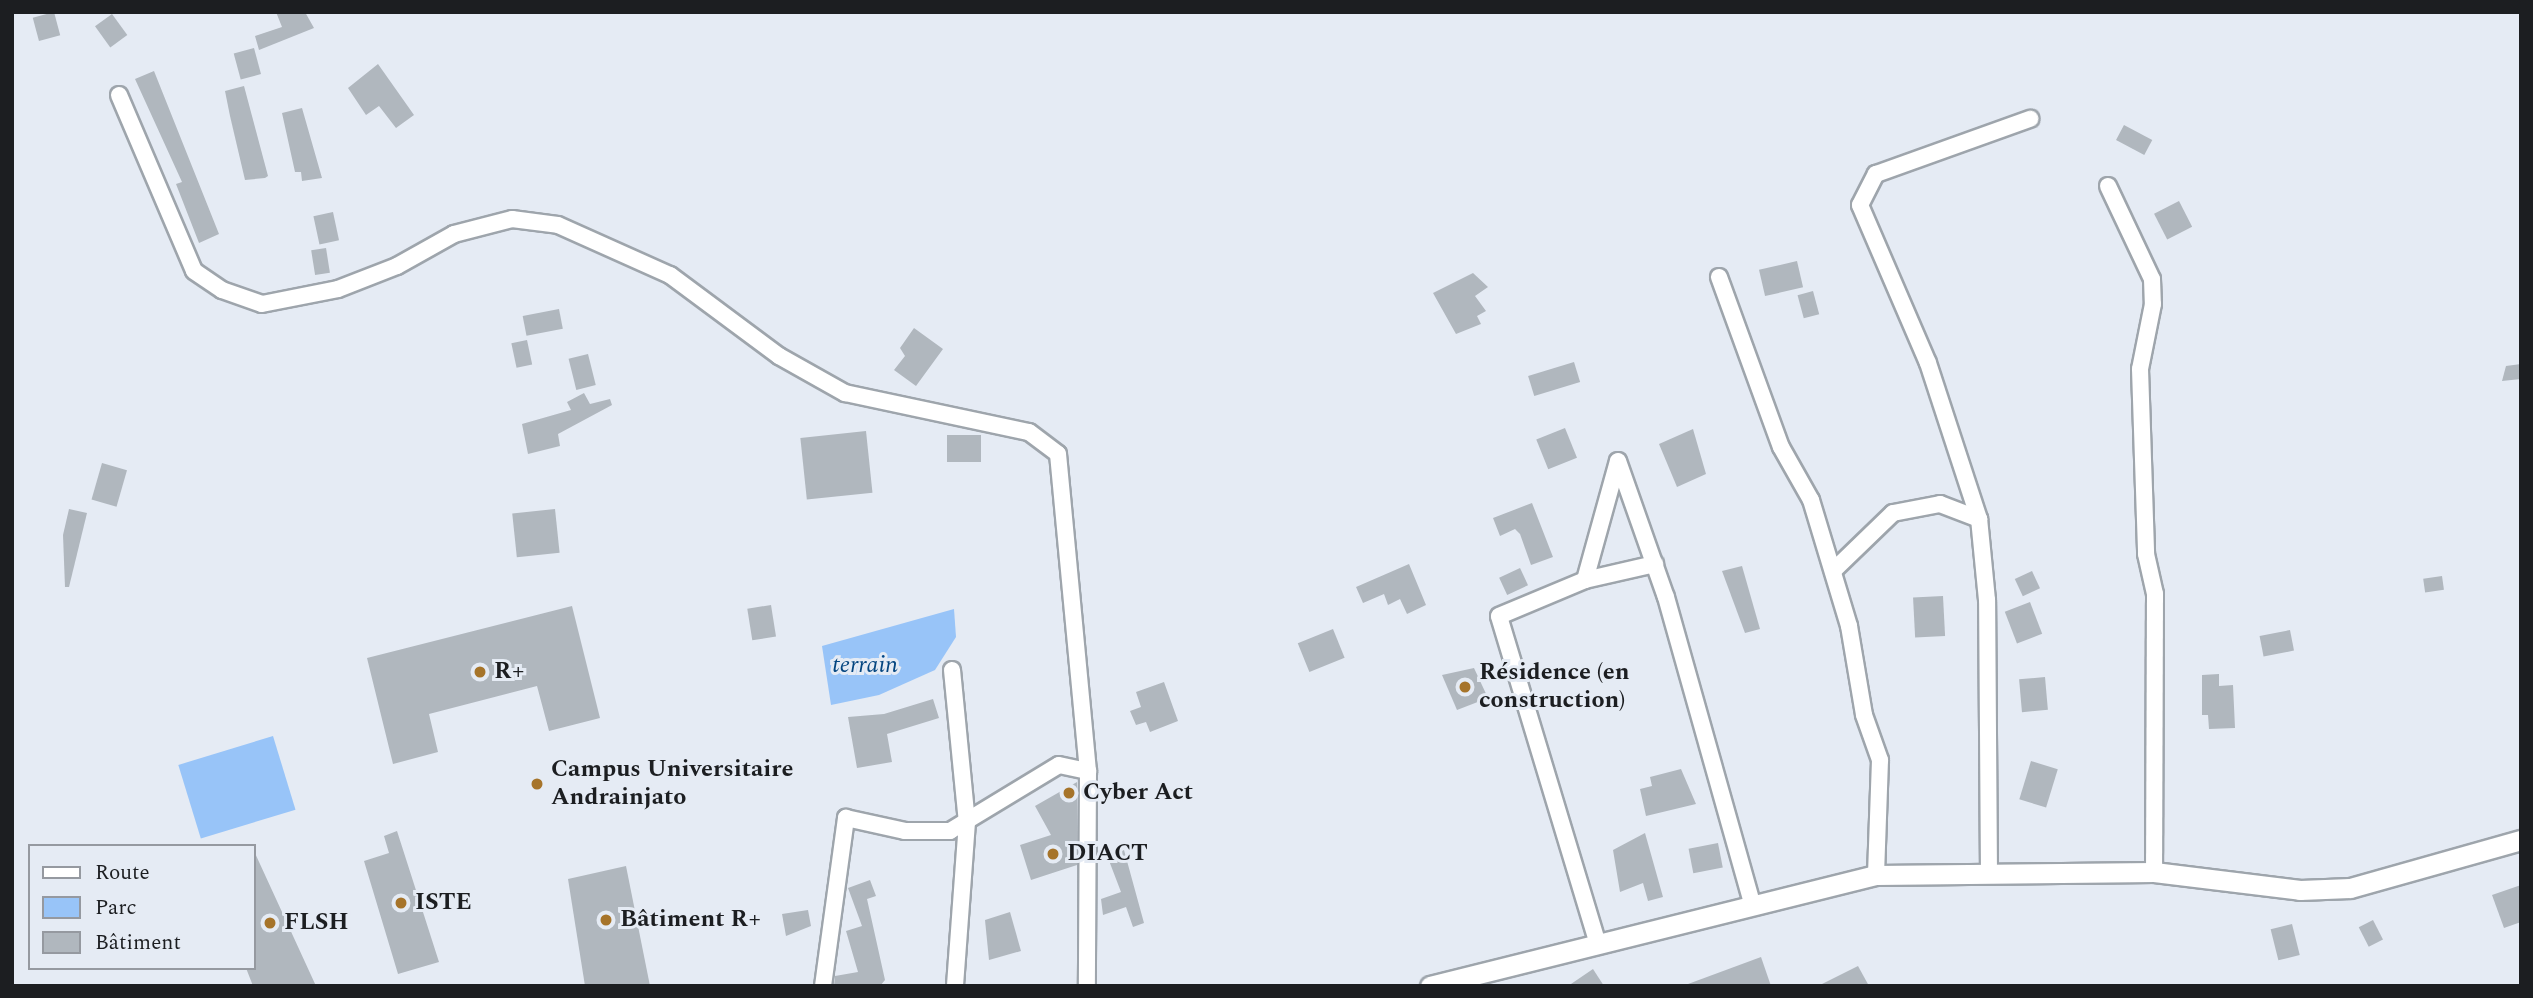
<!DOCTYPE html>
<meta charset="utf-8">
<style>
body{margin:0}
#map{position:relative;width:2533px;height:998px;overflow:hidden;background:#e5ebf4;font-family:Spectral,serif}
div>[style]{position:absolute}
.green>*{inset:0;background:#98c4f8;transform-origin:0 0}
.building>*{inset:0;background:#b0b7be;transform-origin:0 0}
.roads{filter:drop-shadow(2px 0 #9ea5ac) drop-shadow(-2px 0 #9ea5ac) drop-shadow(0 2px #9ea5ac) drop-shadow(0 -2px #9ea5ac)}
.minor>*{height:16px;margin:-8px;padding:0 8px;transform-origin:8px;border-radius:8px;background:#fff}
.tertiary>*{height:19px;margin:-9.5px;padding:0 9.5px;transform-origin:9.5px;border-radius:9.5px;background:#fff}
.dots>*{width:19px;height:19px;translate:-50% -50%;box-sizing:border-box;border:4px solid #e5ebf4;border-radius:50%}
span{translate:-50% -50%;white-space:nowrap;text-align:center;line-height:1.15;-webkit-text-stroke:6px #e5ebf4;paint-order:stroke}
.park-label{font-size:24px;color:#054680;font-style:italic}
.poi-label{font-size:24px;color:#1c1e21;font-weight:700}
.left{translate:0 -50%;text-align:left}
.frame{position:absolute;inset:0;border:14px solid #1c1e21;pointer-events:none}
.legend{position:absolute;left:28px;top:844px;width:228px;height:126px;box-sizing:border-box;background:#e5ebf4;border:2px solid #9599a0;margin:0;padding:9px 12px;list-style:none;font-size:21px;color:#1c1e21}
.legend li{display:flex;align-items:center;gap:14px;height:35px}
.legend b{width:35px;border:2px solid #9599a0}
</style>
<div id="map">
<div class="green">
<i style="clip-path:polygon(954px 609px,956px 637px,935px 670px,879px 695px,831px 705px,822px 646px)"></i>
<i style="left:273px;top:736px;width:77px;height:99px;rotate:73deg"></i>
</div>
<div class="building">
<i style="left:54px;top:12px;width:24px;height:22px;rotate:75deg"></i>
<i style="clip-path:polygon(276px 12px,305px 12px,314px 28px,259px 50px,255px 36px,282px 27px)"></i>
<i style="left:112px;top:14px;width:26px;height:21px;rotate:54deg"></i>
<i style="left:254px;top:48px;width:27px;height:21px;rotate:75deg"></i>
<i style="clip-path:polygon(378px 64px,414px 115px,396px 128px,379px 106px,366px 115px,348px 88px)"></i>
<i style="clip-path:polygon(154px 71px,219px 234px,199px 243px,176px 184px,182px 182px,135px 79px)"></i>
<i style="clip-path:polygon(244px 86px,268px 176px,265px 178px,245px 180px,230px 116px,225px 91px)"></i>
<i style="clip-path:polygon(302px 108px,322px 178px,302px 181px,301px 172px,295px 172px,282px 113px)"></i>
<i style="left:2124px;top:125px;width:32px;height:17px;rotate:28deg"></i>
<i style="left:2179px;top:201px;width:29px;height:28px;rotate:63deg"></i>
<i style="left:333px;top:212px;width:29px;height:20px;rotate:78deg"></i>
<i style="left:326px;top:248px;width:25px;height:15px;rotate:81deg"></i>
<i style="left:1797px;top:261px;width:27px;height:39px;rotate:77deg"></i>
<i style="clip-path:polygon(1473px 273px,1488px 287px,1475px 296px,1486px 311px,1477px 316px,1481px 324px,1456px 334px,1433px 293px)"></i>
<i style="left:1813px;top:291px;width:24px;height:16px;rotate:75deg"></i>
<i style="left:559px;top:309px;width:20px;height:37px;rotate:79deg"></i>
<i style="clip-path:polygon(914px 328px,943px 349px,916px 386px,894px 370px,905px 356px,900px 348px)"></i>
<i style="left:527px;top:340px;width:25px;height:16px;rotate:78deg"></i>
<i style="left:588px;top:354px;width:32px;height:20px;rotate:76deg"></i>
<i style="left:1574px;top:362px;width:21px;height:48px;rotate:73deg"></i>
<i style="clip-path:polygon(2521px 364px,2521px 379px,2502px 381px,2506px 366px)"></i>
<i style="clip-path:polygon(584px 393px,590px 404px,610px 399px,612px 405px,558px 434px,560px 446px,528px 454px,522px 424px,571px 410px,567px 402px)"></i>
<i style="left:1565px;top:428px;width:32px;height:31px;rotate:68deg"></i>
<i style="clip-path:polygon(1693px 429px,1706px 474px,1677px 487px,1659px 444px)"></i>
<i style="left:866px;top:431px;width:62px;height:66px;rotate:84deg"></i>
<i style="left:981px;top:435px;width:27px;height:34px;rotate:90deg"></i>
<i style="left:102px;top:463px;width:26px;height:38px;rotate:16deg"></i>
<i style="clip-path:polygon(1532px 503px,1553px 557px,1531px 565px,1520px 534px,1515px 529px,1500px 536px,1493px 518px)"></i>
<i style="clip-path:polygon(69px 509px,87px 513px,69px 587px,65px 587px,63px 535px)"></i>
<i style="left:555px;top:509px;width:44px;height:43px;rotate:84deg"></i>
<i style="clip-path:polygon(1409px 564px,1426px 605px,1407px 614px,1400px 599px,1388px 605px,1384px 594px,1363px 603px,1356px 587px)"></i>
<i style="clip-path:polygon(1742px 566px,1760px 629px,1745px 633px,1722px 571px)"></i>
<i style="left:1520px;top:568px;width:19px;height:23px;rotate:65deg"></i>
<i style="left:2032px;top:571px;width:19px;height:19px;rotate:65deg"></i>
<i style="left:2442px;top:576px;width:14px;height:19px;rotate:82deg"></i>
<i style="left:1943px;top:596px;width:40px;height:30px;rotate:87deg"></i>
<i style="left:2030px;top:602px;width:34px;height:27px;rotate:69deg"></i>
<i style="left:771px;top:605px;width:32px;height:24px;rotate:81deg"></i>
<i style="clip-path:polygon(572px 606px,600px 718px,549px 731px,537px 686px,429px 714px,438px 752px,393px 764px,367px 658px)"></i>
<i style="left:1333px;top:629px;width:31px;height:38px;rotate:68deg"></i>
<i style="left:2290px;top:630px;width:21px;height:31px;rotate:79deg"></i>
<i style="clip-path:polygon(1474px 668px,1488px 698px,1457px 710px,1442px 675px)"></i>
<i style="clip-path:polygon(2219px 674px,2219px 686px,2233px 685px,2235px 728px,2209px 729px,2208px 715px,2202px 715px,2202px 675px)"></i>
<i style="left:2045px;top:677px;width:33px;height:26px;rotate:85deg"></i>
<i style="clip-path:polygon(1164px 682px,1178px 721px,1150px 732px,1146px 722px,1136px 725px,1130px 711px,1141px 707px,1136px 692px)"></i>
<i style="clip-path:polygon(933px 699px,939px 718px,887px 734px,892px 762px,857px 768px,848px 717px,884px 714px)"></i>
<i style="left:2031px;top:761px;width:28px;height:40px;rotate:17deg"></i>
<i style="clip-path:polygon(1681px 769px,1696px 804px,1646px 816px,1640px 789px,1652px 786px,1650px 777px)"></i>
<i style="clip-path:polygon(1077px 782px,1077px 865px,1031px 880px,1020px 845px,1051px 835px,1035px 806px)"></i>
<i style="clip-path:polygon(397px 831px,439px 962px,398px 974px,364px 861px,389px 853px,384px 836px)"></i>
<i style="clip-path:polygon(1645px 833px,1663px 897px,1648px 901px,1643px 883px,1620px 892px,1613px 850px)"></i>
<i style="left:1718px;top:843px;width:25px;height:30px;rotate:79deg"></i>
<i style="clip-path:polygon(1124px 850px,1144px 923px,1133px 927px,1126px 907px,1103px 915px,1101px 899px,1121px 892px,1108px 858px)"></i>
<i style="clip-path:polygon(254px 851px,316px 986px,253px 986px,246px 968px,254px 968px)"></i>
<i style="clip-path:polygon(626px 866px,650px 986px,585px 986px,568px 879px)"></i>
<i style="clip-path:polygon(870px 880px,876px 896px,867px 899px,885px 980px,880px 986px,834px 986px,835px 976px,858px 972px,846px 931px,862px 926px,848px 888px)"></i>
<i style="clip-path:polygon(2521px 885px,2521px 922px,2504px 928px,2492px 895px)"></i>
<i style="clip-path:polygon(808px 910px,811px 926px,786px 936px,782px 914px)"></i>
<i style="clip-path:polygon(1010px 912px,1021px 951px,989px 960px,985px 920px)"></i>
<i style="left:2373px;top:920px;width:22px;height:16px;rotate:63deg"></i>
<i style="left:2292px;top:924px;width:32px;height:22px;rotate:76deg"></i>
<i style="clip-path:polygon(1761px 957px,1771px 986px,1688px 986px,1688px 984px)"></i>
<i style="clip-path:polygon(1858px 966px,1869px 986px,1818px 986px)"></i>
<i style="clip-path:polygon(1593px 969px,1604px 986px,1568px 986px)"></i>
</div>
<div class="roads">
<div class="minor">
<i style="left:119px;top:95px;width:191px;rotate:66.9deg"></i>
<i style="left:194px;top:271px;width:34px;rotate:34deg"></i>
<i style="left:222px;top:290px;width:42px;rotate:19.3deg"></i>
<i style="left:262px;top:304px;width:77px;rotate:-11.2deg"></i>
<i style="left:338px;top:289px;width:63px;rotate:-21.3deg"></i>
<i style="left:397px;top:266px;width:65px;rotate:-29.3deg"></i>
<i style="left:454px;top:234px;width:60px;rotate:-14.5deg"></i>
<i style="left:512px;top:219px;width:46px;rotate:7.4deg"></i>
<i style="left:558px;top:225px;width:123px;rotate:24.1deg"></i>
<i style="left:670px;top:275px;width:136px;rotate:36.6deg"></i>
<i style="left:779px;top:356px;width:76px;rotate:29.3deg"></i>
<i style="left:845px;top:393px;width:188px;rotate:12deg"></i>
<i style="left:1029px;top:432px;width:36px;rotate:37deg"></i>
<i style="left:1058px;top:454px;width:318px;rotate:84.6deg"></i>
<i style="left:1088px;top:771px;width:215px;rotate:90.3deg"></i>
<i style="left:2108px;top:186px;width:103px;rotate:64.7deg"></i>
<i style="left:2152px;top:279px;width:25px;rotate:88deg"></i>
<i style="left:2153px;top:304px;width:66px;rotate:101.3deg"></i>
<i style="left:2140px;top:369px;width:185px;rotate:88.1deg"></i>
<i style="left:2146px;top:554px;width:41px;rotate:77.3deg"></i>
<i style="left:2155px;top:594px;width:278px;rotate:90.2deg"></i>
<i style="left:1719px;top:277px;width:181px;rotate:70deg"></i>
<i style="left:1781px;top:447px;width:61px;rotate:60.5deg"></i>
<i style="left:1811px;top:500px;width:132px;rotate:73.2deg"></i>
<i style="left:1849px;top:626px;width:90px;rotate:80.4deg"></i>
<i style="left:1864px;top:715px;width:48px;rotate:70.4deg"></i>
<i style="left:1880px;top:760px;width:115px;rotate:92deg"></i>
<i style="left:1834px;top:570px;width:82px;rotate:-44deg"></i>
<i style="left:1893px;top:513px;width:48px;rotate:-10.8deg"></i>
<i style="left:1940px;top:504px;width:42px;rotate:21deg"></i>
<i style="left:1585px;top:580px;width:123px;rotate:-74.5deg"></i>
<i style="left:1618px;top:461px;width:144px;rotate:70.6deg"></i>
<i style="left:1666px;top:597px;width:318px;rotate:74.3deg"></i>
<i style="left:952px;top:670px;width:153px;rotate:84.4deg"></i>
<i style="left:967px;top:822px;width:164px;rotate:94.2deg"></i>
<i style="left:1989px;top:875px;width:275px;rotate:-90.4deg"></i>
<i style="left:1987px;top:600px;width:81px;rotate:-95.6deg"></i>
<i style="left:1979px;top:519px;width:164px;rotate:-108.1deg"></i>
<i style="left:1928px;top:363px;width:172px;rotate:-113.3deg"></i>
<i style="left:1860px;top:205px;width:35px;rotate:-63deg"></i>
<i style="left:1876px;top:174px;width:164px;rotate:-19.7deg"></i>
<i style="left:1597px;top:941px;width:339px;rotate:-106.8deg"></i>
<i style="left:1499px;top:616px;width:93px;rotate:-22.7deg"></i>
<i style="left:1585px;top:580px;width:72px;rotate:-12.9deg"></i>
<i style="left:823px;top:986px;width:170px;rotate:-82.2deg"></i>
<i style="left:846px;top:818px;width:60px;rotate:12.4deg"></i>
<i style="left:905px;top:831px;width:45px"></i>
<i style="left:950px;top:831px;width:127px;rotate:-31.2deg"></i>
<i style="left:1059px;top:765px;width:30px;rotate:12deg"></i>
</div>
<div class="tertiary">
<i style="left:1430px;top:986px;width:460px;rotate:-14deg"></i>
<i style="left:1876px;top:875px;width:278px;rotate:-0.6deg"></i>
<i style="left:2154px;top:872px;width:147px;rotate:7deg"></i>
<i style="left:2300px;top:890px;width:50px;rotate:-2.3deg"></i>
<i style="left:2350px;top:888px;width:178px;rotate:-15.7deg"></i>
</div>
</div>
<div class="dots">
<i style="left:480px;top:672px;background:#a6742a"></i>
<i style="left:1465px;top:687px;background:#a6742a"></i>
<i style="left:537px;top:784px;background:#a6742a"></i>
<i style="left:1069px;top:793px;background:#a6742a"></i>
<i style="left:1053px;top:854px;background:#a6742a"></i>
<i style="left:401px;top:903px;background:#a6742a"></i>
<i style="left:606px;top:920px;background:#a6742a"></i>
<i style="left:270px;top:923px;background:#a6742a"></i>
</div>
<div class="park-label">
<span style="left:865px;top:666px">terrain</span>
</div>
<div class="poi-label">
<span class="left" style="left:494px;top:672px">R+</span>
<span class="left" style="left:1479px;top:687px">Résidence (en<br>construction)</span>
<span class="left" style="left:551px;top:784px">Campus Universitaire<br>Andrainjato</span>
<span class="left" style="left:1083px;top:793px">Cyber Act</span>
<span class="left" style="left:1067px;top:854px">DIACT</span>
<span class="left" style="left:415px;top:903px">ISTE</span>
<span class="left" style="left:620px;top:920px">Bâtiment R+</span>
<span class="left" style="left:284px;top:923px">FLSH</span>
</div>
<div class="frame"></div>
<ul class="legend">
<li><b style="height:9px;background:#fff"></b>Route</li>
<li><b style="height:19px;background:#98c4f8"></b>Parc</li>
<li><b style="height:19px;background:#b0b7be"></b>Bâtiment</li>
</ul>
</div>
